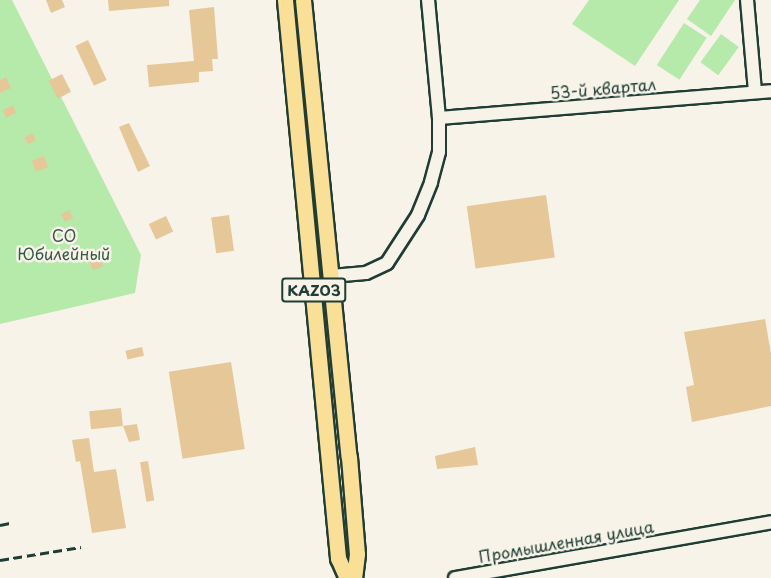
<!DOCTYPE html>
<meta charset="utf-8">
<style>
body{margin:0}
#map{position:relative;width:771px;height:578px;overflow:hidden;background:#f7f3e8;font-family:"Playpen Sans",sans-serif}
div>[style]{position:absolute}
.green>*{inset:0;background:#b6eaab;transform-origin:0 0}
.building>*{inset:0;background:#e5c798;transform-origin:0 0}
.roads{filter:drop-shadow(2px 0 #1f3d34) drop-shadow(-2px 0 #1f3d34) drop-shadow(0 2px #1f3d34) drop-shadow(0 -2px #1f3d34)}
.minor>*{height:12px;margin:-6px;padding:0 6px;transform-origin:6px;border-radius:6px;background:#f7f3e8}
.major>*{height:15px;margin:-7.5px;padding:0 7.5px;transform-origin:7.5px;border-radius:7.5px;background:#fadf96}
.rail>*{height:3px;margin-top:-1.5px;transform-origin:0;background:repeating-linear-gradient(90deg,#1f3d34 0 9px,transparent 0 13.5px)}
span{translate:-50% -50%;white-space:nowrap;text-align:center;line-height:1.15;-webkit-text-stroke:5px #f7f3e8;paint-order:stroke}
.shield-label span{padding:2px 4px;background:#f7f3e8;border:2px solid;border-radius:4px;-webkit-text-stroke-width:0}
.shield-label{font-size:15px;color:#1f3d34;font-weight:700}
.street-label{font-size:16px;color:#1f3d34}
.park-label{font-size:16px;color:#365746}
</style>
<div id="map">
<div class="green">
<i style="clip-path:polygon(0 0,12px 0,141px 255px,135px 293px,0 324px)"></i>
<i style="clip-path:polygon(589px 0,679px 0,635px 66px,572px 24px)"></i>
<i style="clip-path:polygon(700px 0,735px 0,711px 36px,687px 19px)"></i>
<i style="left:684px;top:23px;width:27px;height:50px;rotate:33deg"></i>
<i style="left:721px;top:34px;width:22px;height:35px;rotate:36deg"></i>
</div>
<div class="building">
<i style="clip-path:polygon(46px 0,62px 0,65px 7px,51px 13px)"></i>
<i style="clip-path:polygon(108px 0,169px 0,169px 6px,109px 11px)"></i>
<i style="clip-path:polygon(214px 7px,218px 59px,212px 59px,213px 71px,199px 72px,199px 82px,149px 87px,147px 65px,194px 61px,189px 10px)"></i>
<i style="left:88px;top:40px;width:44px;height:14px;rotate:65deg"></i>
<i style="left:62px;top:74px;width:20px;height:15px;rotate:63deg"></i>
<i style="clip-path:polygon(6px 77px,11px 88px,0 93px,0 80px)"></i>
<i style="clip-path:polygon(13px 105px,16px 113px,6px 118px,3px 110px)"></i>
<i style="clip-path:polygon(129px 123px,150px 166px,138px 172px,119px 127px)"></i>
<i style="left:32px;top:133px;width:8px;height:9px;rotate:60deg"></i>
<i style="left:44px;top:156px;width:12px;height:13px;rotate:70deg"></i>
<i style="left:546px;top:195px;width:63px;height:80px;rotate:82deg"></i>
<i style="left:69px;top:210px;width:9px;height:9px;rotate:63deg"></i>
<i style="left:229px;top:215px;width:36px;height:18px;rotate:82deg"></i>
<i style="left:166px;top:216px;width:17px;height:19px;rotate:65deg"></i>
<i style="left:99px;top:257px;width:10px;height:11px;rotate:66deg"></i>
<i style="clip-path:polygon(765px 319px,771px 354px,771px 406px,692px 422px,686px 387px,694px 385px,684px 332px)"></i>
<i style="left:142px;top:347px;width:9px;height:17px;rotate:77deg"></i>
<i style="left:231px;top:362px;width:88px;height:63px;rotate:81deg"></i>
<i style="left:121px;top:408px;width:18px;height:32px;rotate:84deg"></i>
<i style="clip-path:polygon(137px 424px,140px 440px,129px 442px,123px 426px)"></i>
<i style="clip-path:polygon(89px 438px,94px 472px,116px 469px,126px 528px,92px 533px,80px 461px,76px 462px,72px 440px)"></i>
<i style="clip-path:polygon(475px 447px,478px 465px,437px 469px,435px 456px)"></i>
<i style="left:148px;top:461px;width:40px;height:8px;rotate:81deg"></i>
</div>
<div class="roads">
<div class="minor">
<i style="left:747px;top:0;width:92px;rotate:85deg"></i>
<i style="left:439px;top:118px;width:333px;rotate:-4.6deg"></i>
<i style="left:331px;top:276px;width:35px;rotate:-5deg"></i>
<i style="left:366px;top:273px;width:23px;rotate:-25deg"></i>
<i style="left:387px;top:263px;width:57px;rotate:-57.1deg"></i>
<i style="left:418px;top:215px;width:35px;rotate:-68deg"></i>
<i style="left:431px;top:182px;width:31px;rotate:-75deg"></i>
<i style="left:439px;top:152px;width:34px;rotate:-90deg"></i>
<i style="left:439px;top:118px;width:119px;rotate:-95.3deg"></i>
<i style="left:455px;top:578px;width:321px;rotate:-10deg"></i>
</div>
<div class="major">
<i style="left:285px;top:0;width:561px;rotate:84.57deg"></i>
<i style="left:338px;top:558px;width:22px;rotate:66deg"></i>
<i style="left:303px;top:0;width:459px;rotate:84.3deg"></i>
<i style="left:349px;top:457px;width:97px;rotate:85.3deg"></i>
<i style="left:357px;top:554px;width:24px;rotate:97deg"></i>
</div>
</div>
<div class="rail">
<i style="left:0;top:525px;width:10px;rotate:-11deg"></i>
<i style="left:0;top:560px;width:82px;rotate:-9.1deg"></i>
</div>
<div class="shield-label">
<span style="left:314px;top:290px">KАZ03</span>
</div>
<div class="street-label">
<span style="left:603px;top:88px;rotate:-5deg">53-й квартал</span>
<span style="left:566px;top:541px;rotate:-10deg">Промышленная улица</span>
</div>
<div class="park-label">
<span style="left:64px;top:244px">СО<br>Юбилейный</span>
</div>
</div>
